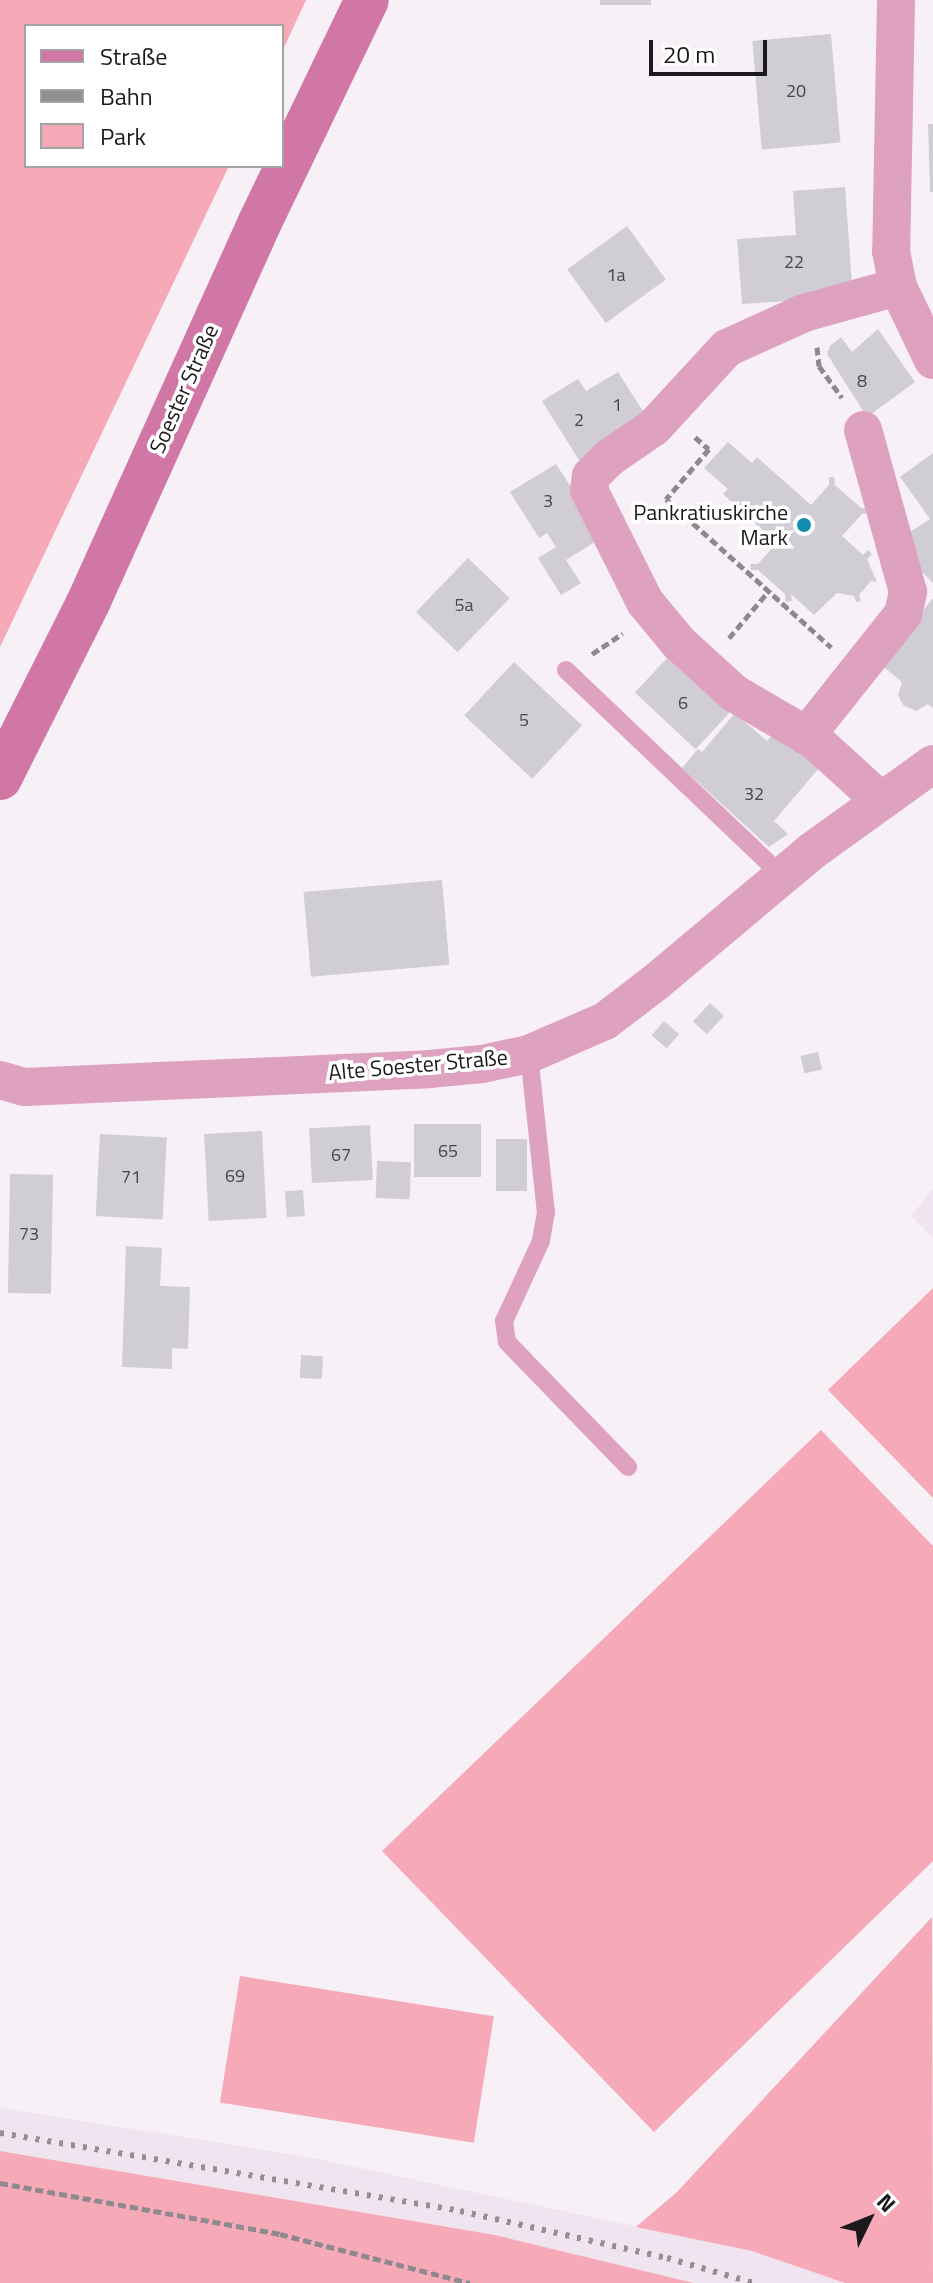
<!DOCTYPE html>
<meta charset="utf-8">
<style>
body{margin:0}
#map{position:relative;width:933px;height:2283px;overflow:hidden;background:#f7f0f7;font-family:"Titillium Web",sans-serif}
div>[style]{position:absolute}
.built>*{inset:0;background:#f1e4f1}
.green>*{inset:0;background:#f6a9b6;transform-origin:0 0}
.building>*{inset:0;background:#d1cdd5;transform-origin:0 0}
.path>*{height:5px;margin-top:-2.5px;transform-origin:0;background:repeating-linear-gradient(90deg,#8e898e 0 8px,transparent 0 12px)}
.lane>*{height:18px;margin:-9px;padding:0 9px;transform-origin:9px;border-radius:9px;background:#dea1bf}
.street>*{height:38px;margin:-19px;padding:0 19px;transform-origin:19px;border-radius:19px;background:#dea1bf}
.secondary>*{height:44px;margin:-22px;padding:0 22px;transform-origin:22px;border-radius:22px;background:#d077a6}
.rail>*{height:6px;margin-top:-3px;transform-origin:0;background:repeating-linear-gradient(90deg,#948f94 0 4px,transparent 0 12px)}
.dots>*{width:22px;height:22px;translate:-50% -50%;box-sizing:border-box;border:4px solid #fff;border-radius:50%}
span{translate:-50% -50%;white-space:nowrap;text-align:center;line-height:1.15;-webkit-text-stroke:7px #fff;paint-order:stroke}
.number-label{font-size:18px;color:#49464a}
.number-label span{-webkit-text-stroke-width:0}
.street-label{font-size:22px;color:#1c191c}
.poi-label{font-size:22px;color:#1c191c}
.right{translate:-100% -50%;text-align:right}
.legend{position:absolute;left:24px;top:24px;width:260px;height:144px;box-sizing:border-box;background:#fff;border:2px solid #a4a3a4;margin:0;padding:10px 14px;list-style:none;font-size:24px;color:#1c191c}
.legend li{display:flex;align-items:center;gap:16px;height:40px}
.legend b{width:40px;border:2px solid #a4a3a4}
.north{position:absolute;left:829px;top:2179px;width:80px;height:80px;-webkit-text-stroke:6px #fff;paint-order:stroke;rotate:47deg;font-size:22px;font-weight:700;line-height:32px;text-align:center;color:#1c191c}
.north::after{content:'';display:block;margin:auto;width:28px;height:36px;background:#1c191c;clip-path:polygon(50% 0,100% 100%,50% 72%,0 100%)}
.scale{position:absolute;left:649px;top:40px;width:118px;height:36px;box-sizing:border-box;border:4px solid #1c191c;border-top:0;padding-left:10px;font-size:24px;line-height:28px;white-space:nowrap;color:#1c191c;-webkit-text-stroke:6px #fff;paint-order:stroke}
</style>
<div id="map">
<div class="built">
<i style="clip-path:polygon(933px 1189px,933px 1238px,911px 1216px)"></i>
<i style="clip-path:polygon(0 2108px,303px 2156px,752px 2251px,845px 2283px,694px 2283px,495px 2235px,0 2151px)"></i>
</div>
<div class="green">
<i style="clip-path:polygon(0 0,306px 0,282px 52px,282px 26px,26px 26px,26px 166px,229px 166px,0 647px)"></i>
<i style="clip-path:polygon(933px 1288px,933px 1498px,828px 1390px)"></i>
<i style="clip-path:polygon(821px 1430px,933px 1546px,933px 1861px,654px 2132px,382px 1851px)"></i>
<i style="clip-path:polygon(932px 1917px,933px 2283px,845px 2283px,752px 2251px,636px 2227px,677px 2192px)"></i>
<i style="left:240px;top:1976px;width:257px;height:128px;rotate:9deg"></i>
<i style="clip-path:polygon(0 2151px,495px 2235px,694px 2283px,0 2283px)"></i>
</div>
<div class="building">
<i style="left:600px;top:0;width:51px;height:5px"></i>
<i style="left:831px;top:34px;width:109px;height:79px;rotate:85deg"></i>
<i style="clip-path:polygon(928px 124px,933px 124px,933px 192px,930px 192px)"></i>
<i style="clip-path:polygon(845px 187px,852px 284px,814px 290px,815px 299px,742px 304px,737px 239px,796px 235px,793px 191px)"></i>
<i style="left:627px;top:226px;width:66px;height:74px;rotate:54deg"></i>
<i style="clip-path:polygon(878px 329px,915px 382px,867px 417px,827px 354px,830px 346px,841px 337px,852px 352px)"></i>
<i style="clip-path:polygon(618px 372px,648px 419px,582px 465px,542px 401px,578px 379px,586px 391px)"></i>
<i style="clip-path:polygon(728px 442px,752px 463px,757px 457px,811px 505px,829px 485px,829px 477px,834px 477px,835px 485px,861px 508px,869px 508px,869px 513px,862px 514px,842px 536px,863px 555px,868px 550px,872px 554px,867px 559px,877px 582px,871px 581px,859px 595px,861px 601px,856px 602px,854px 596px,837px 593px,814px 615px,791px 594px,792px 601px,786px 602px,785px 594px,758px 570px,751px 570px,750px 564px,758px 564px,776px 544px,767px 540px,770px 537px,723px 494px,728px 489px,704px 468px)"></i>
<i style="clip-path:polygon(933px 453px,933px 583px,913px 563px,904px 536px,930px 519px,900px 477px)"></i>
<i style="clip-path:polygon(556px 464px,603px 537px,566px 560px,581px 583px,561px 595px,538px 558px,556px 547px,547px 533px,539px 538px,510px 492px)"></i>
<i style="left:468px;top:558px;width:58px;height:75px;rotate:44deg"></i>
<i style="clip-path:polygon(933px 598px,933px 708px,928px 704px,916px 711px,903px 705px,898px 695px,902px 682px,880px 664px)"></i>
<i style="left:669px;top:656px;width:83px;height:50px;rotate:43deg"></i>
<i style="left:514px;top:662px;width:93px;height:73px;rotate:43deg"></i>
<i style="clip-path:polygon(735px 713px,767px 741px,777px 730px,819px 768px,774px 821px,788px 834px,769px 847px,682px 768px,698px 749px,702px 752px)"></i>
<i style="left:442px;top:880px;width:85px;height:139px;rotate:85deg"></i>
<i style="left:710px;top:1003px;width:19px;height:25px;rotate:43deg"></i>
<i style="left:664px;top:1021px;width:20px;height:19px;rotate:41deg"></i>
<i style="left:818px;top:1052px;width:18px;height:18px;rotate:77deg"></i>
<i style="left:414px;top:1124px;width:67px;height:53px"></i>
<i style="left:370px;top:1125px;width:55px;height:61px;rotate:87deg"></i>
<i style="left:262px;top:1131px;width:87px;height:58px;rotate:87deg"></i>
<i style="left:100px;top:1134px;width:67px;height:82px;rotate:3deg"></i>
<i style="left:496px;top:1139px;width:31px;height:52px"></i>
<i style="left:377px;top:1161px;width:34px;height:37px;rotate:2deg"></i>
<i style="left:10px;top:1174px;width:43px;height:119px;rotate:1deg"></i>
<i style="left:303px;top:1190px;width:26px;height:18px;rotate:86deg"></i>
<i style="clip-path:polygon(126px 1246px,162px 1248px,160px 1286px,190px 1287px,188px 1349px,172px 1348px,172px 1369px,122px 1367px)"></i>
<i style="left:301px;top:1355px;width:22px;height:23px;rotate:3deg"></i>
</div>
<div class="path">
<i style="left:817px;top:347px;width:19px;rotate:84deg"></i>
<i style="left:819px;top:366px;width:39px;rotate:54deg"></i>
<i style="left:695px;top:437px;width:18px;rotate:41deg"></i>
<i style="left:709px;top:449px;width:66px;rotate:130.7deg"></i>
<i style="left:666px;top:499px;width:222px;rotate:41.9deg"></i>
<i style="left:729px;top:638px;width:59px;rotate:-49.8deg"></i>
<i style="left:592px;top:654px;width:37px;rotate:-34deg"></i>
<i style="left:0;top:2183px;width:285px;rotate:10.3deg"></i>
<i style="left:280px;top:2234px;width:196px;rotate:14.5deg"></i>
</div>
<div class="lane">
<i style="left:566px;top:670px;width:298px;rotate:43.6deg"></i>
<i style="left:529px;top:1054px;width:159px;rotate:83.9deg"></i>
<i style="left:546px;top:1212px;width:29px;rotate:100deg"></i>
<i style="left:541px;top:1241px;width:88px;rotate:114.8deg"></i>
<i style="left:504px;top:1321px;width:21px;rotate:82deg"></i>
<i style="left:507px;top:1342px;width:174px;rotate:45.9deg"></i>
</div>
<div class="street">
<i style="left:896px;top:0;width:251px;rotate:91.1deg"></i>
<i style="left:891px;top:251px;width:37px;rotate:79deg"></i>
<i style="left:898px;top:287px;width:81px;rotate:64.4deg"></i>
<i style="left:806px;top:736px;width:156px;rotate:-51.5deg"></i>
<i style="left:903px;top:614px;width:23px;rotate:-77deg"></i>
<i style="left:908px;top:592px;width:168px;rotate:-105.5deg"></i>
<i style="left:880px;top:800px;width:89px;rotate:-137.7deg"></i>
<i style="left:814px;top:740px;width:93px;rotate:-149.6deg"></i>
<i style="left:734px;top:693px;width:74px;rotate:-137.7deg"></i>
<i style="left:679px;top:643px;width:53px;rotate:-129.7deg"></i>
<i style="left:645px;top:602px;width:125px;rotate:-116.6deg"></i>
<i style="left:589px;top:490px;width:14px;rotate:-82deg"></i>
<i style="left:591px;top:476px;width:25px;rotate:-45deg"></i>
<i style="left:609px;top:458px;width:55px;rotate:-34.6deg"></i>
<i style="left:654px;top:427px;width:108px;rotate:-47.3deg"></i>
<i style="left:727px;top:348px;width:85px;rotate:-24.4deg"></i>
<i style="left:804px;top:313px;width:98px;rotate:-15.5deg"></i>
<i style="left:0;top:1080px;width:25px;rotate:16deg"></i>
<i style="left:24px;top:1087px;width:405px;rotate:-2.5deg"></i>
<i style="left:429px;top:1069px;width:53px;rotate:-5.4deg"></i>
<i style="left:482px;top:1064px;width:48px;rotate:-12deg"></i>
<i style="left:529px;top:1054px;width:83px;rotate:-23.5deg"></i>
<i style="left:605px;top:1021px;width:64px;rotate:-37.4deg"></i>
<i style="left:656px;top:982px;width:204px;rotate:-40deg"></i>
<i style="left:812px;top:851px;width:149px;rotate:-35.7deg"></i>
</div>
<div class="secondary">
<i style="left:0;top:778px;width:196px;rotate:-63.3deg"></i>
<i style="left:88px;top:603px;width:418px;rotate:-65.7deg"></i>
<i style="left:260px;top:222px;width:246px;rotate:-64.3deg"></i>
</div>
<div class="rail">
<i style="left:0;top:2133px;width:467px;rotate:9.6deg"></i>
<i style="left:460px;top:2211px;width:212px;rotate:12.8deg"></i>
<i style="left:667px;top:2258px;width:91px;rotate:16deg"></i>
</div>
<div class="dots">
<i style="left:804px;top:525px;background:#128daf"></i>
</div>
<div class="number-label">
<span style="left:796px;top:91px">20</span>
<span style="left:794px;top:262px">22</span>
<span style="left:616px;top:275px">1a</span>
<span style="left:862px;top:381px">8</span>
<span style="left:617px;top:405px">1</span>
<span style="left:579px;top:420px">2</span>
<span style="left:548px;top:501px">3</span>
<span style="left:464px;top:605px">5a</span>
<span style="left:683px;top:703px">6</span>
<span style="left:524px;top:720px">5</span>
<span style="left:754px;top:794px">32</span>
<span style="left:448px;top:1151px">65</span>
<span style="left:341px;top:1155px">67</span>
<span style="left:235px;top:1176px">69</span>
<span style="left:131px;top:1177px">71</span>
<span style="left:29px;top:1234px">73</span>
</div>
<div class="street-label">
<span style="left:184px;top:389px;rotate:-66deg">Soester Straße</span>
<span style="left:418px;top:1065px;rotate:-5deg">Alte Soester Straße</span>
</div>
<div class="poi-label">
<span class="right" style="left:788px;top:525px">Pankratiuskirche<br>Mark</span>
</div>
<ul class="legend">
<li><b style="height:10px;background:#d077a6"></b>Straße</li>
<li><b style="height:10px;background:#948f94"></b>Bahn</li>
<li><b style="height:22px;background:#f6a9b6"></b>Park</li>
</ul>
<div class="north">N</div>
<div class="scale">20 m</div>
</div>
